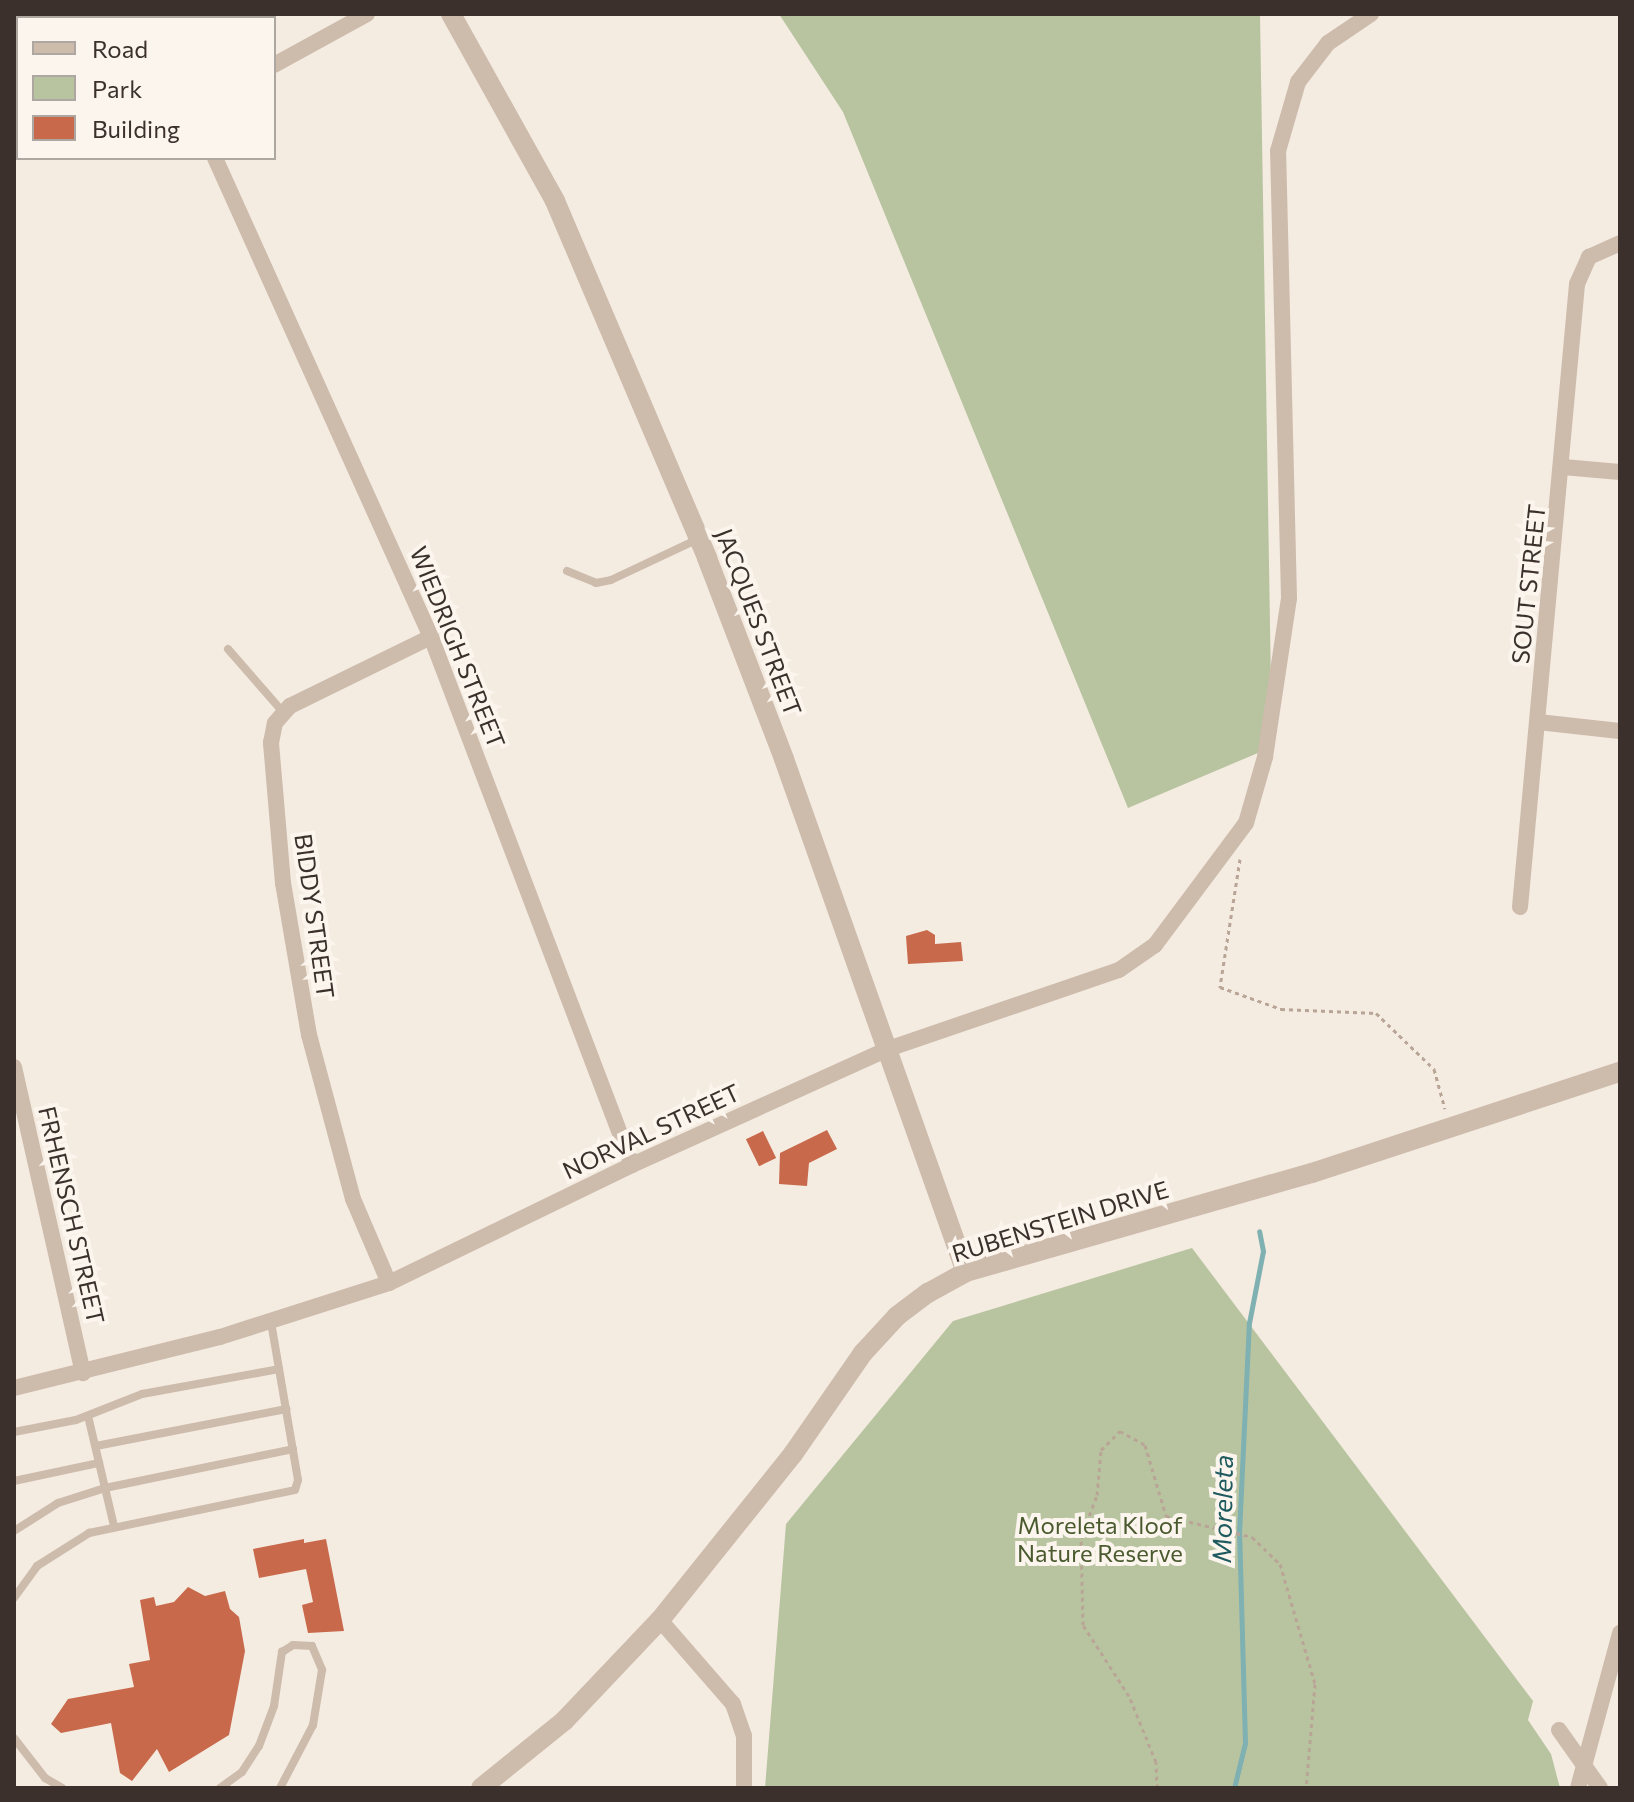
<!DOCTYPE html>
<style>
body{margin:0}
#map{position:relative;width:1634px;height:1802px;overflow:hidden;background:#f4ebe1;font-family:Commissioner,sans-serif}
div>[style]{position:absolute}
.green>*{inset:0;background:#b8c4a0}
.stream>*{height:5px;margin:-2.5px;padding:0 2.5px;transform-origin:2.5px;border-radius:2.5px;background:#7fb0b2}
.building>*{inset:0;background:#c8694b;transform-origin:0 0}
.path>*{height:3px;margin-top:-1.5px;transform-origin:0;background:repeating-linear-gradient(90deg,#b9a596 0 4px,transparent 0 8px)}
.service>*{height:8px;margin:-4px;padding:0 4px;transform-origin:4px;border-radius:4px;background:#cdbbac}
.minor>*{height:16px;margin:-8px;padding:0 8px;transform-origin:8px;border-radius:8px;background:#cdbbac}
.tertiary>*{height:20px;margin:-10px;padding:0 10px;transform-origin:10px;border-radius:10px;background:#cdbbac}
span{translate:-50% -50%;white-space:nowrap;text-align:center;line-height:1.15;-webkit-text-stroke:8px #fbf5ee;paint-order:stroke}
.street-label{font-size:24px;color:#3b302b}
.park-label{font-size:24px;color:#4a5a2e}
.water-label{font-size:26px;color:#1f5a5e;font-style:italic}
.frame{position:absolute;inset:0;border:16px solid #3b302b;pointer-events:none}
.legend{position:absolute;left:16px;top:16px;width:260px;height:144px;box-sizing:border-box;background:#fbf5ee;border:2px solid #aea6a0;margin:0;padding:10px 14px;list-style:none;font-size:24px;color:#3b302b}
.legend li{display:flex;align-items:center;gap:16px;height:40px}
.legend b{width:40px;border:2px solid #aea6a0}
</style>
<div id="map">
<div class="green">
<i style="clip-path:polygon(779px 14px,1260px 14px,1272px 747px,1128px 808px,843px 112px)"></i>
<i style="clip-path:polygon(1192px 1248px,1533px 1701px,1528px 1720px,1551px 1754px,1560px 1788px,765px 1788px,786px 1524px,953px 1321px)"></i>
</div>
<div class="stream">
<i style="left:1234px;top:1788px;width:46px;rotate:-76.3deg"></i>
<i style="left:1245px;top:1743px;width:210px;rotate:-91.6deg"></i>
<i style="left:1239px;top:1533px;width:210px;rotate:-87.3deg"></i>
<i style="left:1249px;top:1323px;width:73px;rotate:-79deg"></i>
<i style="left:1263px;top:1251px;width:20px;rotate:-101deg"></i>
</div>
<div class="building">
<i style="clip-path:polygon(927px 930px,935px 935px,935px 944px,961px 942px,963px 961px,908px 964px,906px 936px)"></i>
<i style="clip-path:polygon(827px 1130px,837px 1149px,809px 1163px,807px 1186px,779px 1184px,780px 1153px)"></i>
<i style="left:763px;top:1131px;width:30px;height:19px;rotate:64deg"></i>
<i style="clip-path:polygon(304px 1539px,304px 1543px,326px 1539px,344px 1631px,308px 1633px,302px 1605px,313px 1602px,306px 1569px,259px 1578px,253px 1549px)"></i>
<i style="clip-path:polygon(188px 1587px,205px 1596px,225px 1591px,230px 1609px,239px 1617px,245px 1651px,229px 1735px,169px 1772px,157px 1749px,132px 1781px,120px 1773px,111px 1723px,61px 1733px,51px 1724px,68px 1699px,134px 1687px,129px 1664px,150px 1660px,140px 1600px,154px 1597px,156px 1606px,174px 1602px)"></i>
</div>
<div class="path">
<i style="left:1240px;top:859px;width:130px;rotate:98.9deg"></i>
<i style="left:1220px;top:987px;width:65px;rotate:19.8deg"></i>
<i style="left:1281px;top:1009px;width:95px;rotate:2.4deg"></i>
<i style="left:1376px;top:1013px;width:81px;rotate:44deg"></i>
<i style="left:1434px;top:1069px;width:41px;rotate:74.6deg"></i>
<i style="left:1157px;top:1788px;width:26px;rotate:-92deg"></i>
<i style="left:1156px;top:1762px;width:71px;rotate:-112.2deg"></i>
<i style="left:1129px;top:1696px;width:85px;rotate:-122.9deg"></i>
<i style="left:1083px;top:1625px;width:87px;rotate:-91.3deg"></i>
<i style="left:1081px;top:1538px;width:46px;rotate:-69.6deg"></i>
<i style="left:1097px;top:1495px;width:45px;rotate:-84.9deg"></i>
<i style="left:1101px;top:1450px;width:27px;rotate:-45deg"></i>
<i style="left:1120px;top:1431px;width:29px;rotate:29deg"></i>
<i style="left:1145px;top:1445px;width:74px;rotate:73.5deg"></i>
<i style="left:1166px;top:1516px;width:89px;rotate:13.7deg"></i>
<i style="left:1252px;top:1537px;width:39px;rotate:44deg"></i>
<i style="left:1280px;top:1564px;width:125px;rotate:73.7deg"></i>
<i style="left:1315px;top:1684px;width:104px;rotate:94.9deg"></i>
</div>
<div class="service">
<i style="left:567px;top:571px;width:31px;rotate:22deg"></i>
<i style="left:596px;top:583px;width:15px;rotate:-11deg"></i>
<i style="left:611px;top:580px;width:96px;rotate:-25.2deg"></i>
<i style="left:228px;top:649px;width:84px;rotate:48.9deg"></i>
<i style="left:88px;top:1416px;width:113px;rotate:76.7deg"></i>
<i style="left:14px;top:1432px;width:63px;rotate:-11deg"></i>
<i style="left:76px;top:1420px;width:71px;rotate:-21.5deg"></i>
<i style="left:142px;top:1394px;width:139px;rotate:-10.3deg"></i>
<i style="left:96px;top:1446px;width:194px;rotate:-11deg"></i>
<i style="left:14px;top:1481px;width:87px;rotate:-12deg"></i>
<i style="left:14px;top:1531px;width:52px;rotate:-32.5deg"></i>
<i style="left:58px;top:1503px;width:49px;rotate:-17.7deg"></i>
<i style="left:105px;top:1488px;width:192px;rotate:-11.7deg"></i>
<i style="left:14px;top:1598px;width:39px;rotate:-54deg"></i>
<i style="left:37px;top:1566px;width:62px;rotate:-32.4deg"></i>
<i style="left:89px;top:1533px;width:210px;rotate:-11.8deg"></i>
<i style="left:295px;top:1490px;width:10px;rotate:-73deg"></i>
<i style="left:298px;top:1480px;width:160px;rotate:-99.7deg"></i>
<i style="left:14px;top:1738px;width:51px;rotate:52.2deg"></i>
<i style="left:45px;top:1778px;width:20px;rotate:30deg"></i>
<i style="left:220px;top:1788px;width:27px;rotate:-36deg"></i>
<i style="left:242px;top:1772px;width:31px;rotate:-57deg"></i>
<i style="left:259px;top:1746px;width:43px;rotate:-69.4deg"></i>
<i style="left:274px;top:1706px;width:55px;rotate:-81.6deg"></i>
<i style="left:282px;top:1652px;width:13px;rotate:-32deg"></i>
<i style="left:293px;top:1645px;width:19px;rotate:3deg"></i>
<i style="left:312px;top:1646px;width:26px;rotate:67deg"></i>
<i style="left:322px;top:1670px;width:56px;rotate:99.3deg"></i>
<i style="left:313px;top:1725px;width:71px;rotate:117.6deg"></i>
</div>
<div class="minor">
<i style="left:140px;top:14px;width:4px;rotate:63deg"></i>
<i style="left:274px;top:65px;width:106px;rotate:-28.7deg"></i>
<i style="left:215px;top:158px;width:525px;rotate:65.73deg"></i>
<i style="left:431px;top:637px;width:565px;rotate:69.16deg"></i>
<i style="left:1563px;top:467px;width:57px;rotate:5deg"></i>
<i style="left:1538px;top:722px;width:82px;rotate:6.3deg"></i>
<i style="left:1520px;top:907px;width:626px;rotate:-84.77deg"></i>
<i style="left:1577px;top:284px;width:30px;rotate:-66deg"></i>
<i style="left:1589px;top:257px;width:34px;rotate:-24deg"></i>
<i style="left:14px;top:1067px;width:314px;rotate:77.3deg"></i>
<i style="left:389px;top:1283px;width:91px;rotate:-113.2deg"></i>
<i style="left:353px;top:1199px;width:170px;rotate:-105deg"></i>
<i style="left:309px;top:1035px;width:154px;rotate:-99.7deg"></i>
<i style="left:283px;top:883px;width:141px;rotate:-94.9deg"></i>
<i style="left:271px;top:743px;width:20px;rotate:-79deg"></i>
<i style="left:275px;top:723px;width:23px;rotate:-49deg"></i>
<i style="left:290px;top:706px;width:157px;rotate:-26.1deg"></i>
<i style="left:14px;top:1388px;width:212px;rotate:-13.9deg"></i>
<i style="left:220px;top:1337px;width:177px;rotate:-17.7deg"></i>
<i style="left:389px;top:1283px;width:270px;rotate:-25.9deg"></i>
<i style="left:632px;top:1165px;width:281px;rotate:-24.4deg"></i>
<i style="left:888px;top:1049px;width:244px;rotate:-18.9deg"></i>
<i style="left:1119px;top:970px;width:44px;rotate:-34.8deg"></i>
<i style="left:1155px;top:945px;width:152px;rotate:-53.3deg"></i>
<i style="left:1246px;top:823px;width:69px;rotate:-73.9deg"></i>
<i style="left:1265px;top:757px;width:161px;rotate:-81.4deg"></i>
<i style="left:1289px;top:598px;width:447px;rotate:-91.4deg"></i>
<i style="left:1278px;top:151px;width:72px;rotate:-73.8deg"></i>
<i style="left:1298px;top:82px;width:49px;rotate:-52.4deg"></i>
<i style="left:1328px;top:43px;width:52px;rotate:-34deg"></i>
<i style="left:660px;top:1620px;width:111px;rotate:49deg"></i>
<i style="left:733px;top:1704px;width:34px;rotate:71deg"></i>
<i style="left:744px;top:1736px;width:52px;rotate:90deg"></i>
<i style="left:1559px;top:1730px;width:71px;rotate:54.7deg"></i>
<i style="left:1578px;top:1788px;width:161px;rotate:-74.8deg"></i>
</div>
<div class="tertiary">
<i style="left:451px;top:14px;width:214px;rotate:60.9deg"></i>
<i style="left:555px;top:201px;width:388px;rotate:66.9deg"></i>
<i style="left:707px;top:558px;width:215px;rotate:69deg"></i>
<i style="left:784px;top:759px;width:544px;rotate:70.47deg"></i>
<i style="left:481px;top:1788px;width:107px;rotate:-38.9deg"></i>
<i style="left:564px;top:1721px;width:139px;rotate:-46.5deg"></i>
<i style="left:660px;top:1620px;width:213px;rotate:-51.3deg"></i>
<i style="left:793px;top:1454px;width:123px;rotate:-55.3deg"></i>
<i style="left:863px;top:1353px;width:50px;rotate:-47.4deg"></i>
<i style="left:897px;top:1316px;width:39px;rotate:-37deg"></i>
<i style="left:928px;top:1293px;width:43px;rotate:-28.9deg"></i>
<i style="left:966px;top:1272px;width:360px;rotate:-16deg"></i>
<i style="left:1312px;top:1173px;width:324px;rotate:-18.2deg"></i>
</div>
<div class="street-label">
<span style="left:1528px;top:584px;rotate:-84deg">SOUT STREET</span>
<span style="left:759px;top:622px;rotate:69deg">JACQUES STREET</span>
<span style="left:458px;top:647px;rotate:68deg">WIEDRIGH STREET</span>
<span style="left:315px;top:916px;rotate:82deg">BIDDY STREET</span>
<span style="left:651px;top:1131px;rotate:-25deg">NORVAL STREET</span>
<span style="left:72px;top:1215px;rotate:77deg">FRHENSCH STREET</span>
<span style="left:1060px;top:1221px;rotate:-17deg">RUBENSTEIN DRIVE</span>
</div>
<div class="park-label">
<span style="left:1100px;top:1539px">Moreleta Kloof<br>Nature Reserve</span>
</div>
<div class="water-label">
<span style="left:1222px;top:1509px;rotate:-89deg">Moreleta</span>
</div>
<div class="frame"></div>
<ul class="legend">
<li><b style="height:10px;background:#cdbbac"></b>Road</li>
<li><b style="height:22px;background:#b8c4a0"></b>Park</li>
<li><b style="height:22px;background:#c8694b"></b>Building</li>
</ul>
</div>
